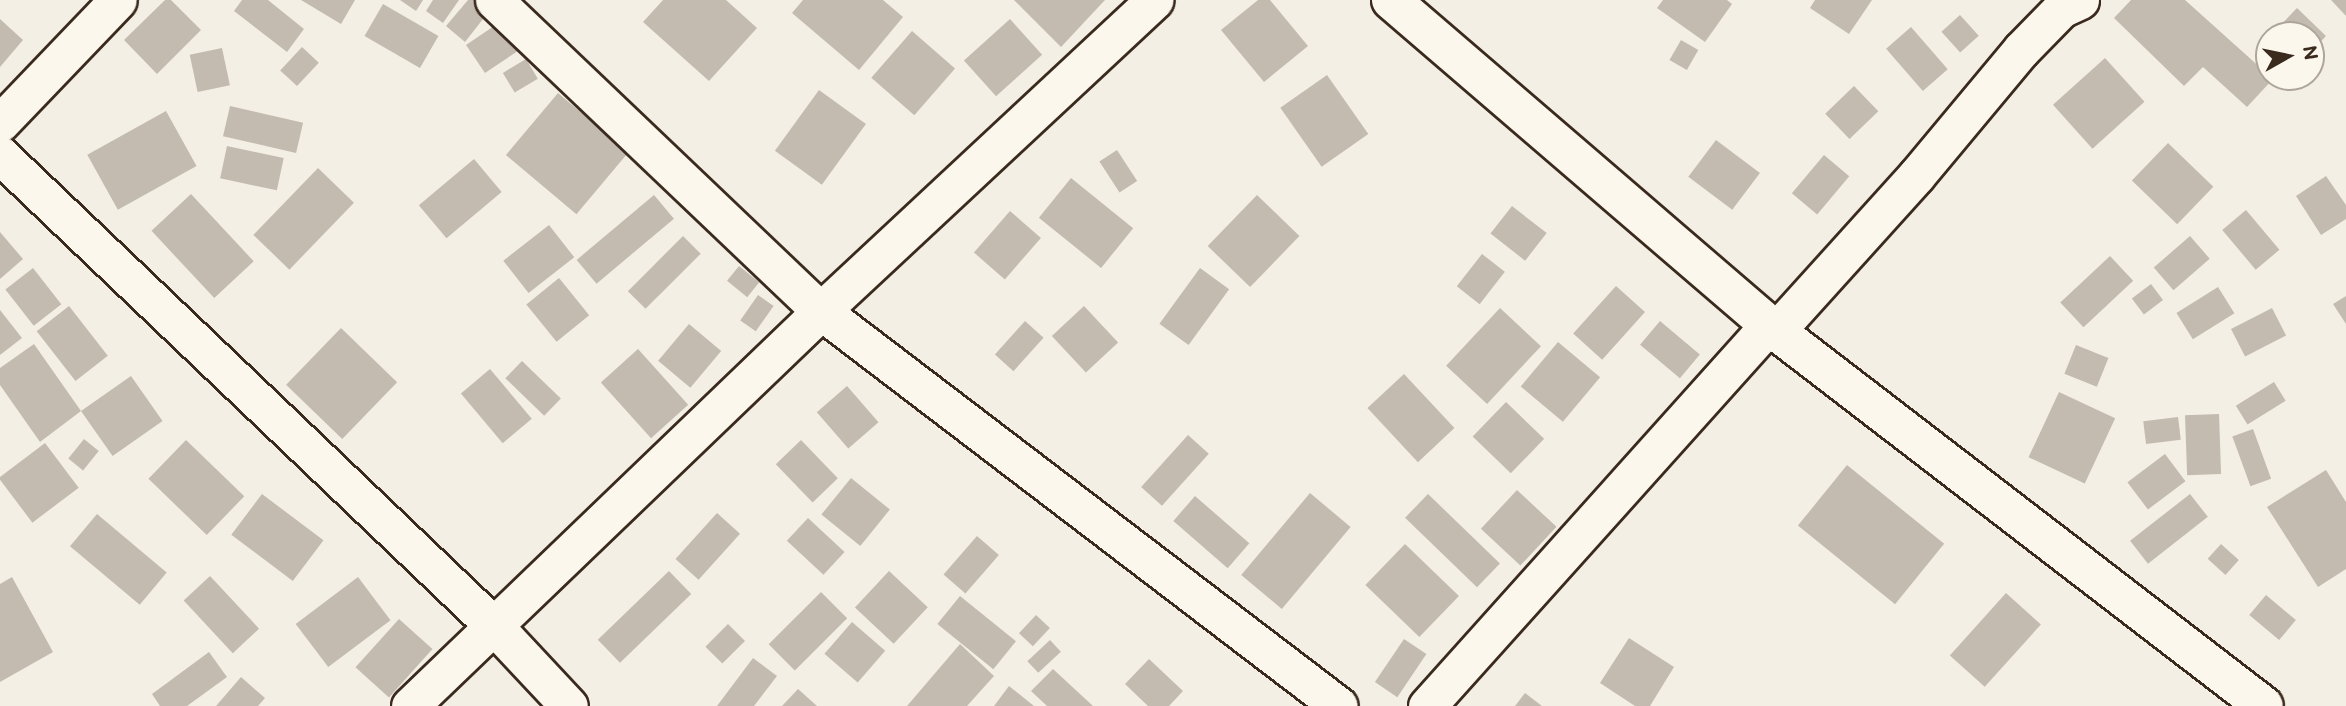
<!DOCTYPE html>
<style>
body{margin:0}
#map{position:relative;width:2346px;height:706px;overflow:hidden;background:#f3efe4;font-family:"Balsamiq Sans",sans-serif}
div>[style]{position:absolute}
.building>*{inset:0;background:#c3bbb0;transform-origin:0 0}
.roads{filter:drop-shadow(2px 0 #3b2a1e) drop-shadow(-2px 0 #3b2a1e) drop-shadow(0 2px #3b2a1e) drop-shadow(0 -2px #3b2a1e)}
.minor>*{height:37px;margin:-18.5px;padding:0 18.5px;transform-origin:18.5px;border-radius:18.5px;background:#fbf7ec}
.tertiary>*{height:38px;margin:-19px;padding:0 19px;transform-origin:19px;border-radius:19px;background:#fbf7ec}
span{translate:-50% -50%;white-space:nowrap;text-align:center;line-height:1.15;-webkit-text-stroke:5px #fbf7ec;paint-order:stroke}
.north{position:absolute;left:2255px;top:21px;width:70px;height:70px;box-sizing:border-box;background:#fbf7ec;border:2px solid #aea59a;border-radius:50%;rotate:81deg;font-size:19px;font-weight:700;line-height:28px;text-align:center;color:#3b2a1e}
.north::after{content:'';display:block;margin:auto;width:24px;height:32px;background:#3b2a1e;clip-path:polygon(50% 0,100% 100%,50% 72%,0 100%)}
</style>
<div id="map">
<div class="building">
<i style="clip-path:polygon(165px 0,171px 0,201px 30px,157px 74px,124px 40px)"></i>
<i style="clip-path:polygon(242px 0,268px 0,304px 29px,287px 52px,234px 11px)"></i>
<i style="clip-path:polygon(301px 0,355px 0,341px 24px)"></i>
<i style="clip-path:polygon(400px 0,423px 0,416px 11px)"></i>
<i style="clip-path:polygon(433px 0,459px 0,443px 23px,426px 11px)"></i>
<i style="clip-path:polygon(468px 0,478px 0,490px 10px,465px 42px,446px 26px)"></i>
<i style="clip-path:polygon(663px 0,726px 0,757px 28px,709px 81px,643px 22px)"></i>
<i style="clip-path:polygon(803px 0,883px 0,903px 17px,859px 70px,792px 13px)"></i>
<i style="clip-path:polygon(1014px 0,1105px 0,1061px 47px)"></i>
<i style="clip-path:polygon(1258px 0,1270px 0,1308px 46px,1264px 82px,1221px 30px)"></i>
<i style="clip-path:polygon(1663px 0,1727px 0,1732px 4px,1705px 42px,1657px 8px)"></i>
<i style="clip-path:polygon(1815px 0,1872px 0,1849px 34px,1810px 8px)"></i>
<i style="clip-path:polygon(2131px 0,2185px 0,2273px 79px,2247px 107px,2203px 67px,2184px 86px,2114px 18px)"></i>
<i style="clip-path:polygon(2331px 0,2346px 0,2346px 16px)"></i>
<i style="left:383px;top:4px;width:64px;height:37px;rotate:30deg"></i>
<i style="clip-path:polygon(2297px 8px,2326px 36px,2311px 52px,2311px 35px,2288px 35px,2279px 27px)"></i>
<i style="left:1960px;top:15px;width:28px;height:25px;rotate:48deg"></i>
<i style="clip-path:polygon(0 19px,23px 40px,0 67px)"></i>
<i style="left:1010px;top:19px;width:48px;height:62px;rotate:48deg"></i>
<i style="left:500px;top:22px;width:34px;height:41px;rotate:56deg"></i>
<i style="left:1911px;top:27px;width:56px;height:33px;rotate:49deg"></i>
<i style="left:912px;top:31px;width:57px;height:62px;rotate:41deg"></i>
<i style="left:1681px;top:40px;width:20px;height:23px;rotate:30deg"></i>
<i style="left:302px;top:47px;width:23px;height:32px;rotate:43deg"></i>
<i style="left:222px;top:48px;width:38px;height:33px;rotate:78deg"></i>
<i style="left:2105px;top:58px;width:59px;height:70px;rotate:48deg"></i>
<i style="left:526px;top:59px;width:23px;height:27px;rotate:59deg"></i>
<i style="left:1327px;top:75px;width:72px;height:57px;rotate:55deg"></i>
<i style="left:1854px;top:86px;width:35px;height:40px;rotate:46deg"></i>
<i style="left:819px;top:90px;width:58px;height:75px;rotate:36deg"></i>
<i style="left:558px;top:93px;width:92px;height:81px;rotate:40deg"></i>
<i style="left:230px;top:106px;width:75px;height:31px;rotate:13deg"></i>
<i style="left:166px;top:111px;width:63px;height:90px;rotate:61deg"></i>
<i style="left:1716px;top:140px;width:55px;height:46px;rotate:37deg"></i>
<i style="left:2168px;top:143px;width:63px;height:52px;rotate:44deg"></i>
<i style="left:227px;top:146px;width:58px;height:33px;rotate:12deg"></i>
<i style="left:1117px;top:150px;width:37px;height:21px;rotate:57deg"></i>
<i style="left:1824px;top:155px;width:33px;height:50px;rotate:40deg"></i>
<i style="left:474px;top:159px;width:43px;height:72px;rotate:50deg"></i>
<i style="left:318px;top:168px;width:50px;height:93px;rotate:44deg"></i>
<i style="clip-path:polygon(2326px 176px,2346px 205px,2346px 219px,2321px 235px,2296px 196px)"></i>
<i style="left:1071px;top:178px;width:80px;height:51px;rotate:39deg"></i>
<i style="left:191px;top:194px;width:92px;height:54px;rotate:47deg"></i>
<i style="left:654px;top:195px;width:31px;height:101px;rotate:50deg"></i>
<i style="left:1257px;top:195px;width:59px;height:71px;rotate:44deg"></i>
<i style="left:1512px;top:206px;width:44px;height:35px;rotate:38deg"></i>
<i style="left:2246px;top:210px;width:52px;height:31px;rotate:50deg"></i>
<i style="left:1010px;top:211px;width:41px;height:55px;rotate:41deg"></i>
<i style="left:549px;top:225px;width:41px;height:58px;rotate:52deg"></i>
<i style="clip-path:polygon(0 232px,23px 259px,0 279px)"></i>
<i style="left:683px;top:236px;width:25px;height:78px;rotate:45deg"></i>
<i style="left:2190px;top:236px;width:30px;height:48px;rotate:49deg"></i>
<i style="left:1482px;top:254px;width:29px;height:41px;rotate:38deg"></i>
<i style="left:2110px;top:256px;width:34px;height:68px;rotate:47deg"></i>
<i style="left:739px;top:266px;width:26px;height:19px;rotate:39deg"></i>
<i style="left:33px;top:268px;width:46px;height:35px;rotate:52deg"></i>
<i style="left:1200px;top:268px;width:36px;height:69px;rotate:36deg"></i>
<i style="left:559px;top:278px;width:48px;height:42px;rotate:51deg"></i>
<i style="left:2151px;top:284px;width:20px;height:24px;rotate:53deg"></i>
<i style="left:1616px;top:286px;width:39px;height:64px;rotate:42deg"></i>
<i style="left:2218px;top:287px;width:31px;height:49px;rotate:58deg"></i>
<i style="left:758px;top:295px;width:19px;height:31px;rotate:35deg"></i>
<i style="clip-path:polygon(2346px 296px,2346px 324px,2333px 304px)"></i>
<i style="left:69px;top:306px;width:63px;height:41px;rotate:52deg"></i>
<i style="left:1084px;top:306px;width:50px;height:44px;rotate:47deg"></i>
<i style="left:1500px;top:308px;width:56px;height:79px;rotate:43deg"></i>
<i style="left:2272px;top:308px;width:31px;height:46px;rotate:63deg"></i>
<i style="clip-path:polygon(0 310px,22px 338px,0 355px)"></i>
<i style="left:1025px;top:321px;width:25px;height:45px;rotate:42deg"></i>
<i style="left:1660px;top:321px;width:52px;height:31px;rotate:40deg"></i>
<i style="left:689px;top:324px;width:42px;height:48px;rotate:40deg"></i>
<i style="left:341px;top:328px;width:78px;height:79px;rotate:44deg"></i>
<i style="left:1558px;top:342px;width:55px;height:58px;rotate:40deg"></i>
<i style="clip-path:polygon(34px 344px,81px 411px,40px 442px,0 385px,0 368px)"></i>
<i style="left:2076px;top:345px;width:35px;height:31px;rotate:22deg"></i>
<i style="left:638px;top:349px;width:75px;height:50px;rotate:48deg"></i>
<i style="left:522px;top:361px;width:54px;height:24px;rotate:44deg"></i>
<i style="left:490px;top:369px;width:65px;height:38px;rotate:50deg"></i>
<i style="left:1404px;top:374px;width:74px;height:50px;rotate:47deg"></i>
<i style="left:131px;top:376px;width:55px;height:61px;rotate:55deg"></i>
<i style="left:2274px;top:382px;width:22px;height:45px;rotate:58deg"></i>
<i style="left:847px;top:386px;width:48px;height:40px;rotate:49deg"></i>
<i style="left:2059px;top:392px;width:62px;height:72px;rotate:25deg"></i>
<i style="left:1506px;top:402px;width:53px;height:48px;rotate:44deg"></i>
<i style="left:2219px;top:414px;width:60px;height:34px;rotate:88deg"></i>
<i style="left:2178px;top:417px;width:23px;height:35px;rotate:83deg"></i>
<i style="left:2253px;top:429px;width:53px;height:22px;rotate:70deg"></i>
<i style="left:1188px;top:435px;width:28px;height:70px;rotate:42deg"></i>
<i style="left:84px;top:439px;width:19px;height:25px;rotate:39deg"></i>
<i style="left:186px;top:440px;width:81px;height:54px;rotate:44deg"></i>
<i style="left:801px;top:440px;width:53px;height:35px;rotate:46deg"></i>
<i style="left:45px;top:443px;width:56px;height:58px;rotate:53deg"></i>
<i style="left:2165px;top:454px;width:34px;height:47px;rotate:53deg"></i>
<i style="left:1847px;top:465px;width:125px;height:78px;rotate:39deg"></i>
<i style="clip-path:polygon(2326px 470px,2346px 502px,2346px 569px,2318px 587px,2267px 507px)"></i>
<i style="left:851px;top:478px;width:50px;height:47px;rotate:39deg"></i>
<i style="left:1517px;top:490px;width:54px;height:53px;rotate:43deg"></i>
<i style="left:1310px;top:493px;width:53px;height:107px;rotate:40deg"></i>
<i style="left:262px;top:494px;width:77px;height:51px;rotate:37deg"></i>
<i style="left:1428px;top:494px;width:100px;height:33px;rotate:44deg"></i>
<i style="left:2190px;top:494px;width:29px;height:76px;rotate:52deg"></i>
<i style="left:1195px;top:496px;width:72px;height:33px;rotate:41deg"></i>
<i style="left:717px;top:513px;width:31px;height:62px;rotate:42deg"></i>
<i style="left:97px;top:514px;width:91px;height:42px;rotate:40deg"></i>
<i style="left:808px;top:518px;width:50px;height:31px;rotate:43deg"></i>
<i style="left:977px;top:536px;width:29px;height:51px;rotate:41deg"></i>
<i style="left:1405px;top:544px;width:75px;height:57px;rotate:44deg"></i>
<i style="left:2221px;top:544px;width:24px;height:20px;rotate:42deg"></i>
<i style="left:669px;top:571px;width:32px;height:99px;rotate:46deg"></i>
<i style="left:889px;top:571px;width:53px;height:50px;rotate:43deg"></i>
<i style="left:210px;top:576px;width:72px;height:36px;rotate:47deg"></i>
<i style="clip-path:polygon(12px 577px,53px 652px,0 682px,0 584px)"></i>
<i style="left:358px;top:577px;width:54px;height:78px;rotate:53deg"></i>
<i style="left:821px;top:592px;width:37px;height:74px;rotate:45deg"></i>
<i style="left:2006px;top:593px;width:47px;height:84px;rotate:42deg"></i>
<i style="left:2266px;top:595px;width:39px;height:26px;rotate:40deg"></i>
<i style="left:960px;top:596px;width:72px;height:36px;rotate:39deg"></i>
<i style="left:1036px;top:615px;width:19px;height:25px;rotate:43deg"></i>
<i style="left:399px;top:619px;width:45px;height:65px;rotate:42deg"></i>
<i style="left:852px;top:622px;width:44px;height:42px;rotate:41deg"></i>
<i style="left:728px;top:624px;width:24px;height:32px;rotate:45deg"></i>
<i style="clip-path:polygon(1629px 638px,1674px 667px,1650px 706px,1635px 706px,1600px 683px)"></i>
<i style="left:1404px;top:639px;width:27px;height:52px;rotate:34deg"></i>
<i style="left:1050px;top:640px;width:16px;height:31px;rotate:47deg"></i>
<i style="clip-path:polygon(960px 644px,994px 676px,967px 706px,907px 706px)"></i>
<i style="clip-path:polygon(209px 652px,227px 677px,187px 706px,160px 706px,152px 694px)"></i>
<i style="clip-path:polygon(753px 658px,777px 676px,754px 706px,717px 706px)"></i>
<i style="clip-path:polygon(1149px 659px,1183px 691px,1169px 706px,1148px 706px,1125px 684px)"></i>
<i style="clip-path:polygon(1053px 669px,1093px 706px,1047px 706px,1031px 691px)"></i>
<i style="clip-path:polygon(241px 677px,265px 698px,258px 706px,216px 706px)"></i>
<i style="clip-path:polygon(1009px 686px,1034px 706px,994px 706px)"></i>
<i style="clip-path:polygon(798px 689px,817px 706px,782px 706px)"></i>
<i style="clip-path:polygon(1525px 693px,1542px 706px,1515px 706px)"></i>
</div>
<div class="roads">
<div class="minor">
<i style="left:494px;top:0;width:451px;rotate:43.6deg"></i>
<i style="left:821px;top:311px;width:651px;rotate:37.33deg"></i>
<i style="left:0;top:123px;width:170px;rotate:-46.2deg"></i>
<i style="left:0;top:155px;width:684px;rotate:43.64deg"></i>
<i style="left:495px;top:627px;width:108px;rotate:46.9deg"></i>
<i style="left:1776px;top:331px;width:209px;rotate:-47.9deg"></i>
<i style="left:1916px;top:176px;width:164px;rotate:-50.2deg"></i>
<i style="left:2021px;top:50px;width:57px;rotate:-45.7deg"></i>
<i style="left:2061px;top:9px;width:21px;rotate:-25deg"></i>
<i style="left:410px;top:706px;width:570px;rotate:-43.86deg"></i>
<i style="left:821px;top:311px;width:456px;rotate:-43deg"></i>
<i style="left:1427px;top:706px;width:512px;rotate:-48.09deg"></i>
</div>
<div class="tertiary">
<i style="left:1391px;top:0;width:508px;rotate:40.69deg"></i>
<i style="left:1776px;top:331px;width:615px;rotate:37.54deg"></i>
</div>
</div>
<div class="north">N</div>
</div>
